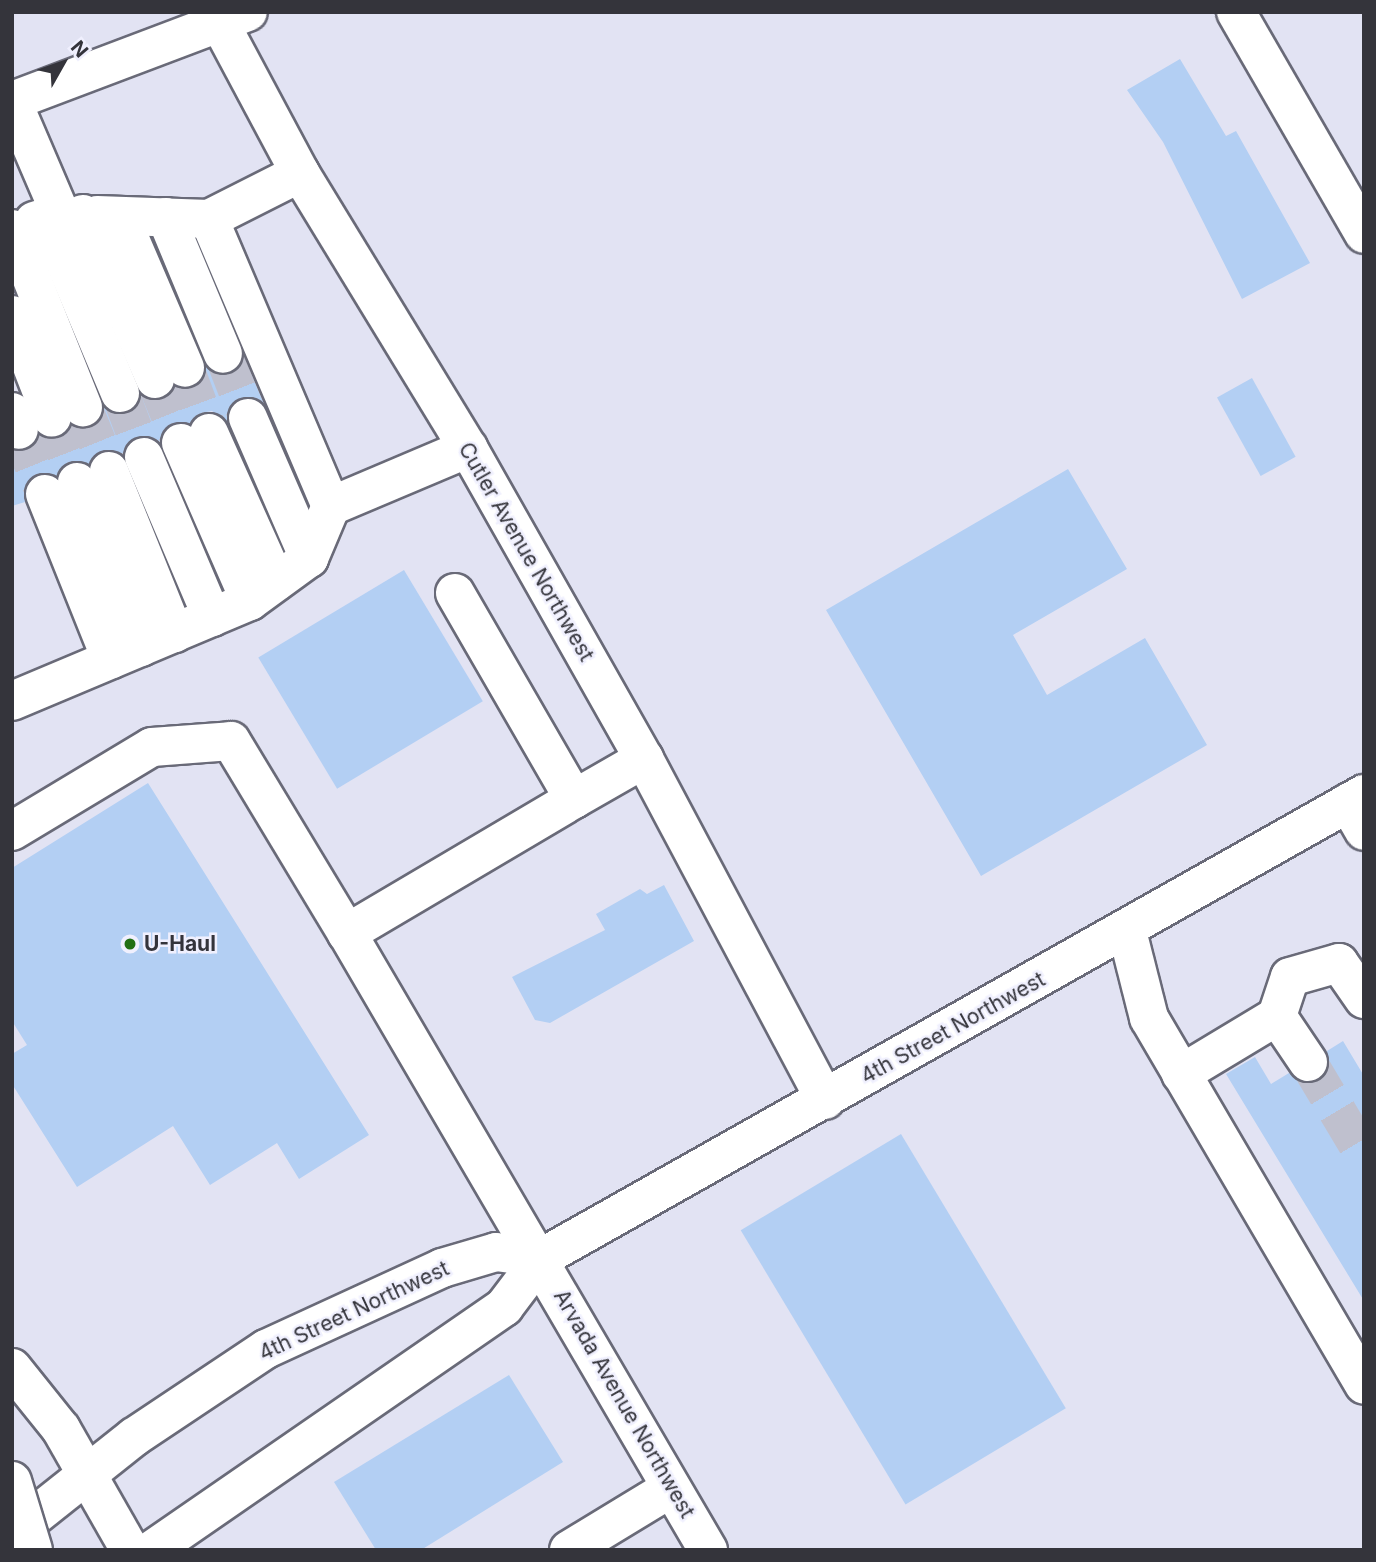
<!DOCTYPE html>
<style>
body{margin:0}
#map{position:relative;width:1376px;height:1562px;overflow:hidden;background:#e2e3f3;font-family:Inter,sans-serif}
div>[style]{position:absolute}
.building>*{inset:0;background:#b3cff3;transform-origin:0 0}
.minor-tunnel>*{height:38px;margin-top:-19px;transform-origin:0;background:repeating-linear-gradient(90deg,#bfc0ce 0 38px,transparent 0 57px)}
.roads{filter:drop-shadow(2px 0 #696a78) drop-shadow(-2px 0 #696a78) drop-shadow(0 2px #696a78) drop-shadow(0 -2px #696a78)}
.minor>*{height:38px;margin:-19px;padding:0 19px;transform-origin:19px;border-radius:19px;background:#fff}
.major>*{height:38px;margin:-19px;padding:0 19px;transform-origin:19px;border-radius:19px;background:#fff}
.highway>*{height:38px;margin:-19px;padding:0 19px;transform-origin:19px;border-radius:19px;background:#fff}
.bridges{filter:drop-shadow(2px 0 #696a78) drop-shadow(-2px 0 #696a78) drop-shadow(0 2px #696a78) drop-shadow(0 -2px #696a78)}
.highway-bridge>*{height:38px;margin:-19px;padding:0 19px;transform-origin:19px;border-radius:19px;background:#fff}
.dots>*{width:19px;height:19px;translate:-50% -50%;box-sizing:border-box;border:4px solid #f0f0fe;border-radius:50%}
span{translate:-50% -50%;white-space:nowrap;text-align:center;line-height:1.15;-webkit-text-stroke:5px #f0f0fe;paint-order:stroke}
.street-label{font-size:21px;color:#34343b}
.poi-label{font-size:21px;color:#34343b;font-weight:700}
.left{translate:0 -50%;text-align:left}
.frame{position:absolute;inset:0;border:14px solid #34343b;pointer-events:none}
.north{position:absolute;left:28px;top:28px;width:70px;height:70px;-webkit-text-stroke:5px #f0f0fe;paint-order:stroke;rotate:50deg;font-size:19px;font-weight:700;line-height:28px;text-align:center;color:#34343b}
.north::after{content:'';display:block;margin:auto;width:24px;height:32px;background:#34343b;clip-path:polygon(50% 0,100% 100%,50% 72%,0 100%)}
</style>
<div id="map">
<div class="building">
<i style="clip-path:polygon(1180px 59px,1226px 136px,1236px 131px,1310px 263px,1242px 299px,1163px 142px,1127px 90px)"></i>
<i style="clip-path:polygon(244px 358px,264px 404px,240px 398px,230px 406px,227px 422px,212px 411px,201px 413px,190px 424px,172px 423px,159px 442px,136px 437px,122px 454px,102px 451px,89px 464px,68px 462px,57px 476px,36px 474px,24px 490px,25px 502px,12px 506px,12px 450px,28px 450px,40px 436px,61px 438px,72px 425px,92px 427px,104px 408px,128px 413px,142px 396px,163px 399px,175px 387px,194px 388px,206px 367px,231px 374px)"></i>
<i style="left:1252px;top:378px;width:90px;height:40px;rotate:61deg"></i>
<i style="clip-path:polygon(1068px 469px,1127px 569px,1013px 635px,1047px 695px,1145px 638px,1207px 745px,981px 876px,826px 610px)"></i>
<i style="left:404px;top:570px;width:153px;height:170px;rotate:59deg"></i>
<i style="clip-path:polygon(148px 783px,369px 1135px,299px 1179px,277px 1143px,210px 1185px,173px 1126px,77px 1187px,12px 1084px,12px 1054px,27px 1045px,12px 1021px,12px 868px)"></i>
<i style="clip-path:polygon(664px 885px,694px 941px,550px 1023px,535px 1020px,512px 977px,605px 930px,596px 914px,640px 889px,647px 894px)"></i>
<i style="clip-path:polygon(1343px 1041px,1364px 1076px,1364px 1301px,1226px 1074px,1255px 1057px,1271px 1084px,1289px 1073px,1310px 1084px,1328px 1071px,1327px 1051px)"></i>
<i style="left:901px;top:1134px;width:320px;height:187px;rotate:59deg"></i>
<i style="clip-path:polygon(509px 1375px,563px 1462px,421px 1550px,376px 1550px,334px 1482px)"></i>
</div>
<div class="minor-tunnel">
<i style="left:223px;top:354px;width:69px;rotate:68.7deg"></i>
<i style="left:185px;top:368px;width:69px;rotate:69.7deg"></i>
<i style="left:155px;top:379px;width:69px;rotate:67.9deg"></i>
<i style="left:120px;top:393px;width:68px;rotate:69.4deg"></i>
<i style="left:83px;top:407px;width:69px;rotate:67.9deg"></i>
<i style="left:52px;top:418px;width:69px;rotate:68.7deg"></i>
<i style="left:19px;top:430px;width:69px;rotate:67.9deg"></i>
<i style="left:1308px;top:1062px;width:109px;rotate:59.2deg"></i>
</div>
<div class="roads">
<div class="minor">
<i style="left:214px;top:12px;width:183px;rotate:61.9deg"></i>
<i style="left:300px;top:173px;width:322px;rotate:58.6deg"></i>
<i style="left:468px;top:448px;width:357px;rotate:60.5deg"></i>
<i style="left:644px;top:759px;width:386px;rotate:62deg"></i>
<i style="left:1236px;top:12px;width:256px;rotate:60deg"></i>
<i style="left:12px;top:101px;width:122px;rotate:66.8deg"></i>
<i style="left:60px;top:213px;width:27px;rotate:163deg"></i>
<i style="left:300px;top:173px;width:102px;rotate:153.2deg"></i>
<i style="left:209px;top:219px;width:312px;rotate:67deg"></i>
<i style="left:331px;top:506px;width:149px;rotate:-22.9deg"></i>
<i style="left:83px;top:214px;width:180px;rotate:66.4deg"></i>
<i style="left:97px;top:215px;width:112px;rotate:2deg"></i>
<i style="left:120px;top:216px;width:165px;rotate:66.8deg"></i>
<i style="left:46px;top:217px;width:191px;rotate:67.2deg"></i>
<i style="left:166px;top:217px;width:148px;rotate:67.4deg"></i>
<i style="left:12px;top:229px;width:192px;rotate:68.3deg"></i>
<i style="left:12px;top:315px;width:110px;rotate:68.8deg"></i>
<i style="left:12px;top:412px;width:19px;rotate:69deg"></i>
<i style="left:248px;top:418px;width:153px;rotate:66.5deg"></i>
<i style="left:209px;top:433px;width:163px;rotate:65.8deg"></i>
<i style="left:181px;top:443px;width:172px;rotate:66.4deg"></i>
<i style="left:144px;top:457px;width:174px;rotate:67deg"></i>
<i style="left:109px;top:471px;width:175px;rotate:68.1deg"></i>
<i style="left:77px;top:482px;width:177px;rotate:68.8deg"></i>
<i style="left:45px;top:494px;width:178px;rotate:68.2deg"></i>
<i style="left:455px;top:593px;width:238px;rotate:60deg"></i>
<i style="left:574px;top:799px;width:264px;rotate:149.4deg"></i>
<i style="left:347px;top:933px;width:715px;rotate:59.67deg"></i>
<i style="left:12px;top:701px;width:258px;rotate:-22.8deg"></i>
<i style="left:250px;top:601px;width:73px;rotate:-36.1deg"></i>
<i style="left:309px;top:558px;width:56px;rotate:-67.1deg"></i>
<i style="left:574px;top:799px;width:81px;rotate:-29.7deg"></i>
<i style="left:1348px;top:803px;width:32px;rotate:60deg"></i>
<i style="left:12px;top:831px;width:163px;rotate:-31deg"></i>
<i style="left:152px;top:747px;width:79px;rotate:-4.3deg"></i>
<i style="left:231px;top:741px;width:224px;rotate:58.9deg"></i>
<i style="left:1127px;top:931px;width:90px;rotate:75.8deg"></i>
<i style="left:1149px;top:1018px;width:425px;rotate:59.6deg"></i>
<i style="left:1308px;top:1062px;width:55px;rotate:-124deg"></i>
<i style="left:1277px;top:1016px;width:41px;rotate:-71.6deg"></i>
<i style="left:1290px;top:977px;width:51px;rotate:-15.9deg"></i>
<i style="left:1339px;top:963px;width:44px;rotate:55.2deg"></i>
<i style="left:1181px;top:1074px;width:112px;rotate:-31.1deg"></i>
<i style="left:569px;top:1550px;width:119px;rotate:-31.3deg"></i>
</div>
<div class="major">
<i style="left:12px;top:101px;width:252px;rotate:-20.7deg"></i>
<i style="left:12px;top:1534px;width:156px;rotate:-38.5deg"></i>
<i style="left:134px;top:1437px;width:159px;rotate:-33.7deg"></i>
<i style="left:266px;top:1349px;width:194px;rotate:-24.7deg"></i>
<i style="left:442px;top:1268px;width:56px;rotate:-16.5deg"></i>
<i style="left:496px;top:1252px;width:45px;rotate:7.6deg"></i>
<i style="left:152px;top:1550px;width:428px;rotate:-34.6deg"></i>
<i style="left:504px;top:1307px;width:61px;rotate:-52.9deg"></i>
<i style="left:541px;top:1258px;width:945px;rotate:-29.41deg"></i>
</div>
<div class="highway">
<i style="left:12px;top:1368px;width:78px;rotate:51.2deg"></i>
<i style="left:61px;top:1429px;width:139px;rotate:60.3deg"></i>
</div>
</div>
<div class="bridges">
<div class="highway-bridge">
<i style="left:12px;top:1481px;width:72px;rotate:73.1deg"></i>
</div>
</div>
<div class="dots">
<i style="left:130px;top:944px;background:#226f13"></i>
</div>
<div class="street-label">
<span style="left:526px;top:552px;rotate:60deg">Cutler Avenue Northwest</span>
<span style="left:953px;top:1028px;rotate:-29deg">4th Street Northwest</span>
<span style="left:354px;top:1311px;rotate:-25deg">4th Street Northwest</span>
<span style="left:624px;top:1404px;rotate:60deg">Arvada Avenue Northwest</span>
</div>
<div class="poi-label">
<span class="left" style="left:144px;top:944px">U-Haul</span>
</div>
<div class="frame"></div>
<div class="north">N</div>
</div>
